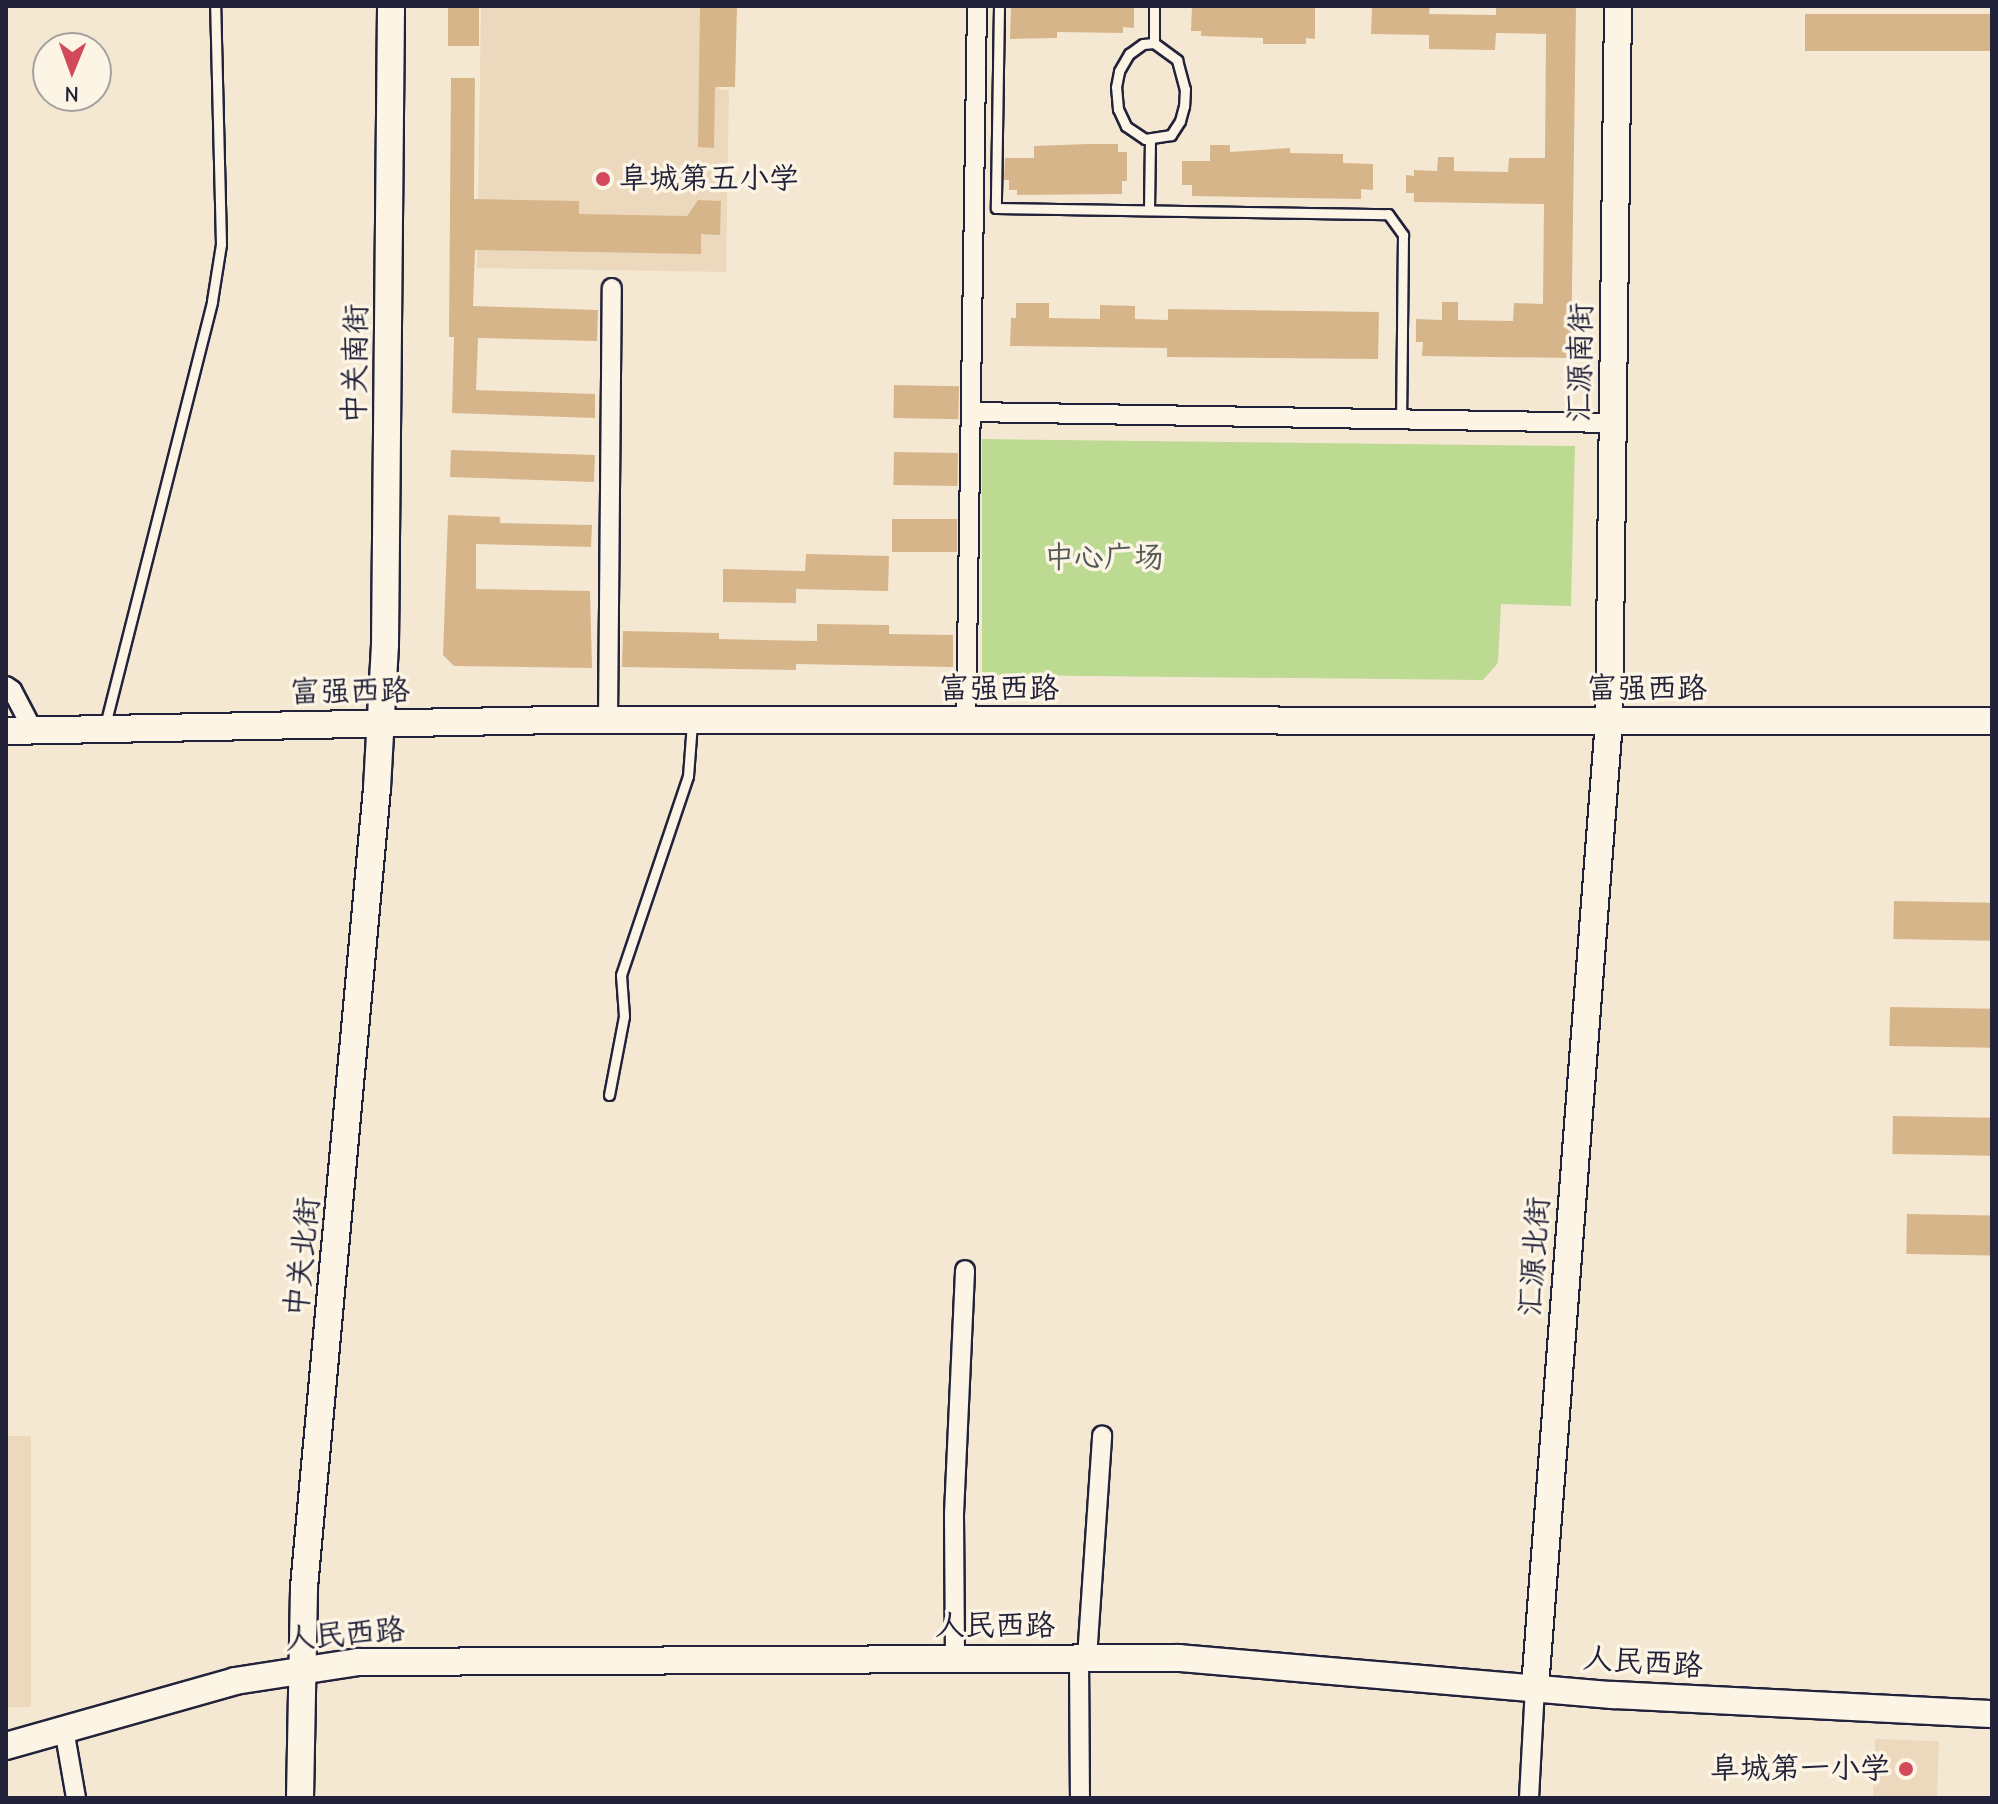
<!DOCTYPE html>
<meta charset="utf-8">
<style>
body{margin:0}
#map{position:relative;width:1998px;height:1804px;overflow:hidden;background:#f5e8d3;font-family:"Comic Neue","LXGW WenKai TC",sans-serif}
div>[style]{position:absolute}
.built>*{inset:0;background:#ecd9bd;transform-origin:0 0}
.green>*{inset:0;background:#bcda92}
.building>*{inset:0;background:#d7b58a;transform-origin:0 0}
.roads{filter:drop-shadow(2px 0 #22223b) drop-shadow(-2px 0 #22223b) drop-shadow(0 2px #22223b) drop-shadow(0 -2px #22223b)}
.lane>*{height:9px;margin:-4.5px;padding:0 4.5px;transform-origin:4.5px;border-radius:4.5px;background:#fcf5e5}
.street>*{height:18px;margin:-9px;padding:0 9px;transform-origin:9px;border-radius:9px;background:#fcf5e5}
.secondary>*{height:26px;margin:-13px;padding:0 13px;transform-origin:13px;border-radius:13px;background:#fcf5e5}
.dots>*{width:22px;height:22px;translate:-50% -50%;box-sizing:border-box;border:4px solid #fcf5e5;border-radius:50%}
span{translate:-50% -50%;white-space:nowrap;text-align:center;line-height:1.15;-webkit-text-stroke:7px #fcf5e5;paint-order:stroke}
.poi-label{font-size:30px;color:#22223b}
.left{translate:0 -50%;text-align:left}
.right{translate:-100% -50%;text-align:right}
.street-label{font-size:30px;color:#22223b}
.park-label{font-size:30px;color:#505955}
.frame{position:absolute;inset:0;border:8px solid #22223b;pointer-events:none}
.north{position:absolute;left:32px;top:32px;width:80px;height:80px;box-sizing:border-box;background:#fcf5e5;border:2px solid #a5a1a1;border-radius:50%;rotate:181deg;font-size:22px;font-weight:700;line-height:32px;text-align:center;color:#22223b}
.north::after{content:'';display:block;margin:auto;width:28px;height:36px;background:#d1495b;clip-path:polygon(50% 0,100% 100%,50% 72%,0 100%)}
</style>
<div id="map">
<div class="built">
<i style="clip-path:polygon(481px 6px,719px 6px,718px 89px,729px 90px,726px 272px,477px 268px)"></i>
<i style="left:31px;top:1436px;width:271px;height:25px;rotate:90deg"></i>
<i style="left:1875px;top:1739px;width:64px;height:59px;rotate:2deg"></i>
</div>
<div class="green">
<i style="clip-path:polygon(982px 439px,1575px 446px,1571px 606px,1501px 604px,1498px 663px,1483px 680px,982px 675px)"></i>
</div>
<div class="building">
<i style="left:448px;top:6px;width:31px;height:40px"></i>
<i style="clip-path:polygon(700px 6px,737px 6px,735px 87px,715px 87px,714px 148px,698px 147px)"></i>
<i style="clip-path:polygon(1011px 6px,1134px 6px,1134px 28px,1123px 27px,1123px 33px,1057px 32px,1057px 38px,1010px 39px)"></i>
<i style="clip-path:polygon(1192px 6px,1315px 7px,1315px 39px,1306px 38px,1306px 44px,1263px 44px,1263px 38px,1201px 36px,1201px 31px,1191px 31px)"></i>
<i style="clip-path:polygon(1372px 6px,1430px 6px,1429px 14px,1496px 15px,1496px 6px,1576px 6px,1571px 358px,1422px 356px,1423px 342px,1416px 342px,1416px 319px,1442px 320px,1442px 302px,1458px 302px,1458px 320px,1513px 321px,1514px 303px,1543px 304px,1544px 204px,1414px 202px,1414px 193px,1406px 193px,1406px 175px,1414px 176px,1414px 170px,1437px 171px,1438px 157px,1454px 157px,1454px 171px,1508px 172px,1509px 158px,1545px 158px,1546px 34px,1496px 33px,1495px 50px,1429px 49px,1429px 35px,1371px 34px)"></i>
<i style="left:1805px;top:14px;width:187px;height:37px"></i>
<i style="clip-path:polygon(451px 78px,475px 78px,474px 199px,579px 201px,579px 214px,687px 216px,698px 200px,721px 201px,720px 235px,701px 234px,701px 254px,475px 250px,473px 306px,598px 310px,597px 341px,478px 338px,476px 390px,595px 394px,595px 418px,452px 413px,454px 337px,449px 337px)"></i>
<i style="clip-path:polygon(1088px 144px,1118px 144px,1118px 152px,1127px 152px,1127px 181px,1122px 181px,1122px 194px,1017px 195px,1017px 190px,1009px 190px,1009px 180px,1004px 180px,1005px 158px,1034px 158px,1034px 146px)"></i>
<i style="clip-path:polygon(1210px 145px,1230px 145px,1230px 152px,1290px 148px,1290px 153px,1343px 154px,1343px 163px,1373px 164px,1373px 190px,1361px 189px,1361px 199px,1192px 196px,1192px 185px,1182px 185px,1182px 161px,1210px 161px)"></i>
<i style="clip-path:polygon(1016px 303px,1049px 303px,1049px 318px,1100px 319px,1100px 305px,1135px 306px,1135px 319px,1168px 320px,1168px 309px,1379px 312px,1378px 359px,1167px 357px,1167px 348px,1010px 346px,1011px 318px,1016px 318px)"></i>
<i style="left:894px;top:385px;width:65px;height:33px;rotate:1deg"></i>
<i style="left:451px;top:450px;width:144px;height:27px;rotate:2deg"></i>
<i style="left:894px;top:452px;width:64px;height:33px;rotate:1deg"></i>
<i style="clip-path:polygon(448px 515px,500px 517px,500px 523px,592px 525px,591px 547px,476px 544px,476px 589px,590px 591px,592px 668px,454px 666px,443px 655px)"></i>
<i style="left:892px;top:519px;width:65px;height:33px"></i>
<i style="clip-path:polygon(806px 554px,889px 556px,888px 591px,796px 589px,796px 603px,723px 602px,723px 569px,805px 571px)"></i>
<i style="clip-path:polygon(817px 624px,889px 625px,889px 634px,953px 635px,953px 667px,796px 664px,796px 670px,622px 667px,623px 631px,719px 633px,719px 639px,817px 641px)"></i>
<i style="left:1894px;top:901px;width:98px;height:38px;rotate:1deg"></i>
<i style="left:1890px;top:1007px;width:102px;height:39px;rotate:1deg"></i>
<i style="left:1893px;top:1116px;width:99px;height:38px;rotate:1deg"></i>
<i style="left:1907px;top:1214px;width:85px;height:40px;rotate:1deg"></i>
</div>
<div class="roads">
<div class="lane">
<i style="left:999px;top:6px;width:202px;rotate:90.9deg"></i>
<i style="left:996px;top:208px;width:392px;rotate:0.9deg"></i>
<i style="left:1388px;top:214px;width:26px;rotate:54deg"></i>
<i style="left:1403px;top:235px;width:184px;rotate:90.6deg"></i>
<i style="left:1154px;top:43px;width:29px;rotate:36deg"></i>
<i style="left:1177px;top:60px;width:30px;rotate:75deg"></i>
<i style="left:1185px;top:89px;width:17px;rotate:93deg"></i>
<i style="left:1184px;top:106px;width:16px;rotate:105deg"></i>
<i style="left:1180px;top:121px;width:17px;rotate:123deg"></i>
<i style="left:1171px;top:135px;width:26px;rotate:171deg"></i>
<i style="left:1145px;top:139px;width:23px;rotate:-146deg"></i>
<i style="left:1126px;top:126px;width:19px;rotate:-115deg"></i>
<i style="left:1118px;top:109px;width:22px;rotate:-95deg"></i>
<i style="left:1116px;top:87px;width:16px;rotate:-79deg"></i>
<i style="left:1119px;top:71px;width:20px;rotate:-60deg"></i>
<i style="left:1129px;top:54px;width:17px;rotate:-36deg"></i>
<i style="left:1143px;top:44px;width:11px;rotate:-5deg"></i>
<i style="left:1154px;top:43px;width:37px;rotate:-90deg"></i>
<i style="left:1149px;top:210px;width:71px;rotate:-89.2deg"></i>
<i style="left:105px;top:725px;width:437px;rotate:-75.8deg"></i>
<i style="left:212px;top:301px;width:58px;rotate:-81deg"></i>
<i style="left:221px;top:244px;width:238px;rotate:-91.4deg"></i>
<i style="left:609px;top:1095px;width:80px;rotate:-79.2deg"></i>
<i style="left:624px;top:1016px;width:41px;rotate:-94.2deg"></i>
<i style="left:621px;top:975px;width:210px;rotate:-71.4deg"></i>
<i style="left:688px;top:776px;width:53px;rotate:-85.7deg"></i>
</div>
<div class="street">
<i style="left:971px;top:412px;width:642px;rotate:0.98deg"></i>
<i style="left:6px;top:686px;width:7px;rotate:34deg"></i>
<i style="left:12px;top:690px;width:45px;rotate:62.3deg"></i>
<i style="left:608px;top:720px;width:432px;rotate:-89.5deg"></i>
<i style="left:966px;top:721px;width:715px;rotate:-89.12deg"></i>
<i style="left:955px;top:1658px;width:144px;rotate:-90.4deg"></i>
<i style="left:954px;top:1514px;width:244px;rotate:-87.4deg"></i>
<i style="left:1079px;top:1658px;width:140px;rotate:89.6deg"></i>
<i style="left:1087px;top:1658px;width:223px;rotate:-86.1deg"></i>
<i style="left:64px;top:1729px;width:70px;rotate:80.1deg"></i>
<i style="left:1529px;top:1798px;width:111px;rotate:-86.9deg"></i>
</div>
<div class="secondary">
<i style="left:6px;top:731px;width:552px;rotate:-1.14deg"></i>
<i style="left:558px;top:720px;width:1434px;rotate:0.04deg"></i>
<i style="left:1535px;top:1687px;width:969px;rotate:-85.62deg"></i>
<i style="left:1609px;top:721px;width:715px;rotate:-89.28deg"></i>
<i style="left:6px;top:1746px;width:238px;rotate:-15.8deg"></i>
<i style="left:235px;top:1681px;width:124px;rotate:-8.8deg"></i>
<i style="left:358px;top:1662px;width:821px;rotate:-0.28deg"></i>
<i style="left:1179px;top:1658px;width:436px;rotate:4.9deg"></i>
<i style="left:1613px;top:1695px;width:379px;rotate:2.9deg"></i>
<i style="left:300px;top:1798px;width:211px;rotate:-88.9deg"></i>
<i style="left:304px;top:1587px;width:802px;rotate:-84.78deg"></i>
<i style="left:377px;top:788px;width:143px;rotate:-86.8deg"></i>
<i style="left:385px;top:645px;width:639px;rotate:-89.46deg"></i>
</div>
</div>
<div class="dots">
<i style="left:603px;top:179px;background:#d1495b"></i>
<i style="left:1906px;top:1769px;background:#d1495b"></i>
</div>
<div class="poi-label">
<span class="left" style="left:619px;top:179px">阜城第五小学</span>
<span class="right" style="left:1890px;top:1769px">阜城第一小学</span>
</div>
<div class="street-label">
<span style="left:1581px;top:363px;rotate:-89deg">汇源南街</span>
<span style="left:356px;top:364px;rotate:-89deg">中关南街</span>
<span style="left:999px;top:689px">富强西路</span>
<span style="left:1647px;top:689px">富强西路</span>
<span style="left:350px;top:692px;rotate:-1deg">富强西路</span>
<span style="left:303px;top:1257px;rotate:-84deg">中关北街</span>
<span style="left:1535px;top:1257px;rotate:-86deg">汇源北街</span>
<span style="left:995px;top:1626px">人民西路</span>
<span style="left:345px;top:1635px;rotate:-5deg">人民西路</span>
<span style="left:1643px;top:1663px;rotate:4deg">人民西路</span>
</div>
<div class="park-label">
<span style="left:1104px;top:558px">中心广场</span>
</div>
<div class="frame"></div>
<div class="north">N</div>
</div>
